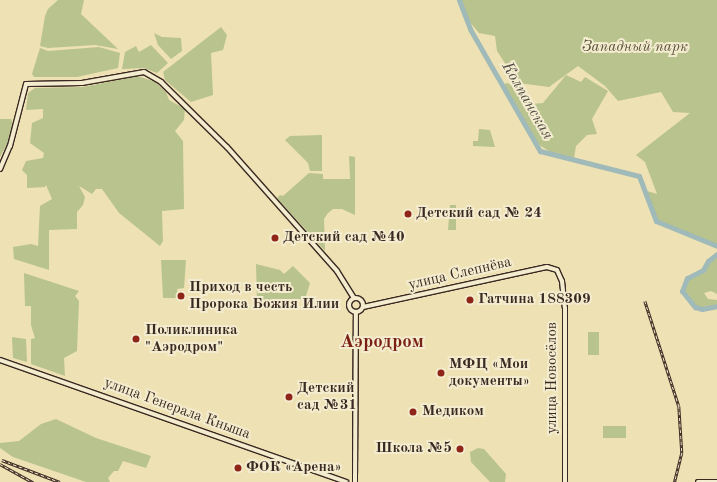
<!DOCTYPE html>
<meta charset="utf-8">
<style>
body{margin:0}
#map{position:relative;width:717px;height:482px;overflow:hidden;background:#eee1b4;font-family:"Old Standard TT",serif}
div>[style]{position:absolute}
.green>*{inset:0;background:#b8c38d;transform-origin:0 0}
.river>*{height:5px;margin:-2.5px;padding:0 2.5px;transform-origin:2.5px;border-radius:2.5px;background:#9fbab9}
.roads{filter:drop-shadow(1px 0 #3a2922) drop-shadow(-1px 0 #3a2922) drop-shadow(0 1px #3a2922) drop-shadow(0 -1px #3a2922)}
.secondary>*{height:4px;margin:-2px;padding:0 2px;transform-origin:2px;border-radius:2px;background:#f4ecce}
.secondary>.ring{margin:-2px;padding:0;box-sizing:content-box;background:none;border:4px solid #f4ecce;border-radius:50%}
.rail>*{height:2.5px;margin-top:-1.25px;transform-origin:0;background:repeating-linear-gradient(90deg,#f4ecce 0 3px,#3a2922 0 6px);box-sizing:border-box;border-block:1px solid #3a2922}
.dots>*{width:11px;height:11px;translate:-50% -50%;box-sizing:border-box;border:2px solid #f4ecce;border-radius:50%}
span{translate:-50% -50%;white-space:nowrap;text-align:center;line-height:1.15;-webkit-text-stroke:4px #f4ecce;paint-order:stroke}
.park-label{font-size:15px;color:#5a503d;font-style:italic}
.poi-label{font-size:15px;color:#3a2922;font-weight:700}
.left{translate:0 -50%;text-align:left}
.right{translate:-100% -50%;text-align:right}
.street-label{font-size:15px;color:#3a2922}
.water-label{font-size:16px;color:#534d48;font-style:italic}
.district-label{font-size:19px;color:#7a1f14;font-weight:700}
</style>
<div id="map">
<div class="green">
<i style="clip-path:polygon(58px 0,84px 0,81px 14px,118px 49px,95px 45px,48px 48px,40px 46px,45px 16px,48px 9px)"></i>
<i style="clip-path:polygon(461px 0,717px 0,717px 246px,656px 221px,644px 190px,657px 194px,645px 162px,636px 155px,690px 113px,673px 112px,661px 92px,618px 101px,605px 86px,578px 66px,549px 87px,518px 83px,497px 51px,495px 36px,479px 33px,463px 14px)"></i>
<i style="clip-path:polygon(221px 27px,227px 35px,223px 50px,211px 53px,213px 95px,191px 102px,165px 80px,163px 72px)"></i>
<i style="clip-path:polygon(154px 33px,162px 37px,181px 38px,182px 51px,171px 59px,158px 45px)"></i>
<i style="clip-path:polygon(151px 45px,168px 63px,157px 73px,144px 68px,122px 69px,125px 52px,136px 46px,139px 52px)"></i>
<i style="clip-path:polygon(99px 47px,120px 53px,118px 68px,77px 77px,34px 77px,32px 74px,40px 48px,48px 51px)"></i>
<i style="clip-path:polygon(566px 75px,581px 82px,585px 77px,608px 91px,592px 119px,597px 134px,587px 135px,576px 146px,574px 158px,553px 154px,538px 144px,504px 84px,508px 83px,532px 104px,543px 103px)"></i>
<i style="clip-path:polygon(138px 76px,155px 82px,166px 92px,169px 100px,185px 109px,184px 120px,175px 131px,183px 141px,184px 209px,162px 211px,163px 241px,160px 246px,119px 213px,102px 189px,96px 189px,92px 194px,79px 186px,85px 197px,83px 205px,77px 212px,77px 229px,49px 230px,49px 270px,14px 259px,13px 247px,31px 244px,38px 246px,40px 206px,52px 199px,46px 185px,45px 187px,27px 188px,27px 175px,22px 170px,26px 161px,43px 158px,44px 153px,30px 143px,32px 123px,43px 118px,43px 109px,26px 110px,28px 93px,35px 88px,83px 87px)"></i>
<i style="clip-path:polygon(0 119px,11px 119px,13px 123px,7px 144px,0 157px)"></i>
<i style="clip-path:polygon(479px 129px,490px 130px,495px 147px,473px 146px,473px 141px,478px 141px)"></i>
<i style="clip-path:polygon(322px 135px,322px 171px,310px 171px,308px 163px,285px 140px,290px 136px)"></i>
<i style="clip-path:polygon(349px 156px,355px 157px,355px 215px,342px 209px,333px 209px,328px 213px,324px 219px,325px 251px,277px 198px,280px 195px,283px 196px,309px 173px,323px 174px,323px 179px,350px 179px)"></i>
<i style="clip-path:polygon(450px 205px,456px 205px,456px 230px,448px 230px)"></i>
<i style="clip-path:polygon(717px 254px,717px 294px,711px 291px,704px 293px,708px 299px,717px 300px,717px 306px,708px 308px,695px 307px,683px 295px,684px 282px,690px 276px,703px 270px,708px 261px)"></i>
<i style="clip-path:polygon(161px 260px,186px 260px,184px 288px,177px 289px,178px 298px,163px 298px)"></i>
<i style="clip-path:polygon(256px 264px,280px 270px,284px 274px,293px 266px,310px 283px,305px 299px,257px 300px)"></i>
<i style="clip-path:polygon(24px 273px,79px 291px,75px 296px,79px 301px,77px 351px,64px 358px,65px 376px,31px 364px,31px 339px,35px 338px,31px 325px,31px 306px,25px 306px)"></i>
<i style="left:588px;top:332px;width:11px;height:23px"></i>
<i style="clip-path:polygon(12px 337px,26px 339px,27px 362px,13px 358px)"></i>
<i style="clip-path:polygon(56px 419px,96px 438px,151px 456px,146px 468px,123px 461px,118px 471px,114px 471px,108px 478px,110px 482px,86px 482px,13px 457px,0 448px,0 443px,19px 441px,41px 424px)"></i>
<i style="left:626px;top:426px;width:12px;height:23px;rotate:90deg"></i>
<i style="clip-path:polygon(478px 448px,484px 449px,506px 474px,505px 482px,490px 482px,471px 462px,470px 452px)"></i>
</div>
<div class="river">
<i style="left:459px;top:0;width:31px;rotate:69deg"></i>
<i style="left:470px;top:29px;width:141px;rotate:60.2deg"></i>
<i style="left:540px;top:151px;width:102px;rotate:14.2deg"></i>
<i style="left:639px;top:176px;width:48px;rotate:69.3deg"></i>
<i style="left:656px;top:221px;width:66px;rotate:22.3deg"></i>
<i style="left:717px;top:254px;width:11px;rotate:142deg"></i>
<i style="left:708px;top:261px;width:10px;rotate:119deg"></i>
<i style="left:703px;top:270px;width:18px;rotate:153deg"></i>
<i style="left:687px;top:278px;width:14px;rotate:111deg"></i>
<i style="left:682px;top:291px;width:21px;rotate:51deg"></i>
<i style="left:695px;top:307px;width:7px;rotate:16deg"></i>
<i style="left:702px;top:309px;width:15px;rotate:-11deg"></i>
</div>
<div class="roads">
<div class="secondary">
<i style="left:0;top:169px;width:25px;rotate:-67deg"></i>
<i style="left:10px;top:146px;width:64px;rotate:-75.5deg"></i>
<i style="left:26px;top:84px;width:56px;rotate:-1deg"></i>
<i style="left:82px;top:83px;width:63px;rotate:-10.1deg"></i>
<i style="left:144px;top:72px;width:20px;rotate:30deg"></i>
<i style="left:161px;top:82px;width:93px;rotate:44.6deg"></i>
<i style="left:227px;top:147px;width:166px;rotate:48.4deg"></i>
<i style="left:337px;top:271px;width:32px;rotate:58deg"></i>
<i class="ring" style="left:349px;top:298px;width:10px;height:10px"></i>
<i style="left:363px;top:307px;width:188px;rotate:-12.3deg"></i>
<i style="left:547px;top:267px;width:10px;rotate:17deg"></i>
<i style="left:557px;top:270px;width:12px;rotate:66deg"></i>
<i style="left:562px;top:281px;width:27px;rotate:84deg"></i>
<i style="left:565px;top:308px;width:174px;rotate:90deg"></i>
<i style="left:0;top:360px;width:367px;rotate:19.4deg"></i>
<i style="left:355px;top:482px;width:170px;rotate:-89.7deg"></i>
<i style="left:698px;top:482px;width:19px"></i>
</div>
</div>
<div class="rail">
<i style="left:645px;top:301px;width:110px;rotate:72.1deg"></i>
<i style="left:679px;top:406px;width:47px;rotate:86.3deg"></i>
<i style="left:682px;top:453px;width:30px;rotate:104deg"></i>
<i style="left:2px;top:460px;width:62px;rotate:20.8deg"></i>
<i style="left:0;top:464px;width:38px;rotate:29deg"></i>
</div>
<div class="dots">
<i style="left:408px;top:214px;background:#8f2418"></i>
<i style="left:275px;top:238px;background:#8f2418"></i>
<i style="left:181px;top:296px;background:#8f2418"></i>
<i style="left:470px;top:300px;background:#8f2418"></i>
<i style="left:136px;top:339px;background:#8f2418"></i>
<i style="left:441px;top:373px;background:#8f2418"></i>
<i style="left:289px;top:397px;background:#8f2418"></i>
<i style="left:413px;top:412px;background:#8f2418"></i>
<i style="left:460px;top:449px;background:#8f2418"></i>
<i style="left:238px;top:468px;background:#8f2418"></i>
</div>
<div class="park-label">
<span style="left:635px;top:48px">Западный парк</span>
</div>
<div class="poi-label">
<span class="left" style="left:416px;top:214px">Детский сад № 24</span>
<span class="left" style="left:283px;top:238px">Детский сад №40</span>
<span class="left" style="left:189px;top:296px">Приход в честь<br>Пророка Божия Илии</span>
<span class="left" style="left:478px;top:300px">Гатчина 188309</span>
<span class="left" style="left:145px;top:339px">Поликлиника<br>"Аэродром"</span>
<span class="left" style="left:449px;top:373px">МФЦ «Мои<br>документы»</span>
<span class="left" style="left:297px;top:397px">Детский<br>сад №31</span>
<span class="left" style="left:422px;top:412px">Медиком</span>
<span class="right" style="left:452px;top:449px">Школа №5</span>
<span class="left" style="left:246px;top:468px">ФОК «Арена»</span>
</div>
<div class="street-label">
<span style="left:460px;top:274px;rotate:-13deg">улица Слепнёва</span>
<span style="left:553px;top:378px;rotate:-90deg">улица Новосёлов</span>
<span style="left:177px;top:409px;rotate:20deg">улица Генерала Кныша</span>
</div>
<div class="water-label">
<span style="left:527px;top:101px;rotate:60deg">Колпанская</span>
</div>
<div class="district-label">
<span style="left:382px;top:343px">Аэродром</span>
</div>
</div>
